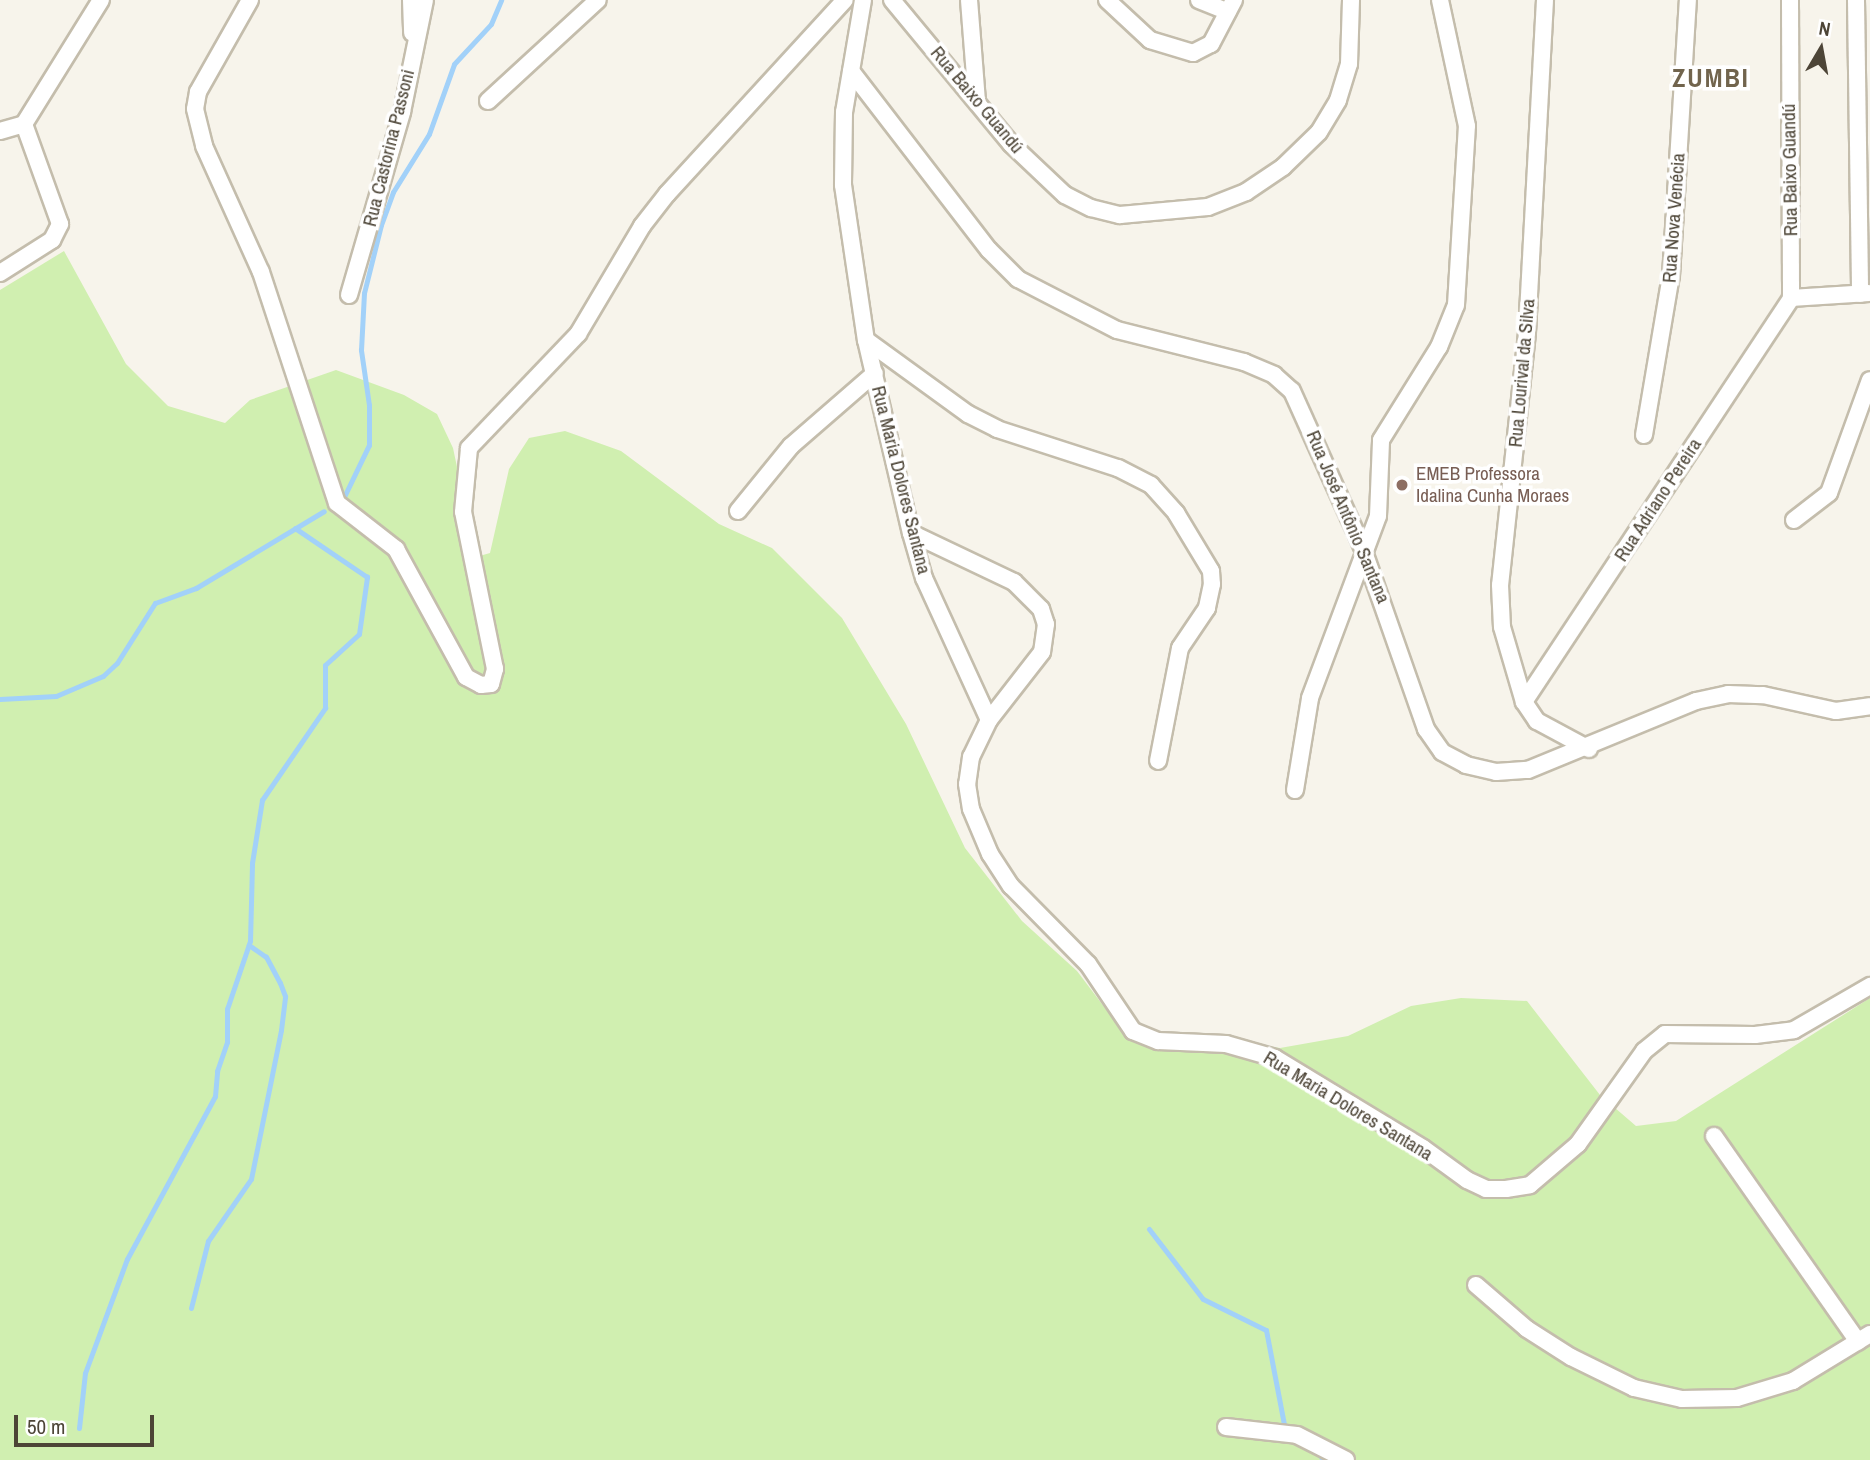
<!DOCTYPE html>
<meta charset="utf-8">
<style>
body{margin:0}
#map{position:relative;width:1870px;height:1460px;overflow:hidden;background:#f7f4eb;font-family:"Archivo Narrow",sans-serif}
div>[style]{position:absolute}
.green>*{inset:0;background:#d0efb0}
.stream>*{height:5px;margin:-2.5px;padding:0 2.5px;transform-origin:2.5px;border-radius:2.5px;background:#a2d1f9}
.roads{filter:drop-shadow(2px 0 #c4bdac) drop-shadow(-2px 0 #c4bdac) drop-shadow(0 2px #c4bdac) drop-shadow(0 -2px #c4bdac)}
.street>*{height:16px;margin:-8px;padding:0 8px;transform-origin:8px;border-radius:8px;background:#fff}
.dots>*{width:19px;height:19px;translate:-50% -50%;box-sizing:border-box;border:4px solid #fff;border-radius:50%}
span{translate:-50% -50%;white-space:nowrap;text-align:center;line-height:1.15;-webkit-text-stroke:7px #fff;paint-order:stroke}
.street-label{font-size:19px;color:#4d4537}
.education-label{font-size:19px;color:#785e54}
.left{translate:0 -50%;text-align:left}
.district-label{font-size:26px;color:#71644d;font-weight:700;letter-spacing:2px}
.north{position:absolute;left:1786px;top:14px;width:70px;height:70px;-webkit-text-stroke:5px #fff;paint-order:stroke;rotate:10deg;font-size:19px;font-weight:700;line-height:28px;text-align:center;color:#4d4537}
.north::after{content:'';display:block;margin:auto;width:24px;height:32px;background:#4d4537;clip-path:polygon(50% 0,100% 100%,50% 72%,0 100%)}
.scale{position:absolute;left:14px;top:1415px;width:140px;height:32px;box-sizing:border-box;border:4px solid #4d4537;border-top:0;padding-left:9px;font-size:21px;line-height:24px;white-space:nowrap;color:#4d4537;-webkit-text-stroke:5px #fff;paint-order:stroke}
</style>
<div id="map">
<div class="green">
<i style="clip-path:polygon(64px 251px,126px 364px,168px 406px,225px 423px,250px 400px,336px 370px,404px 395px,437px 414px,453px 448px,476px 557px,490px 553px,509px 469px,529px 438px,565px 431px,621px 451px,719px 524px,772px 548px,842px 618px,906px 724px,965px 848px,1022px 921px,1077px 971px,1130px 1041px,1227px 1039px,1280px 1048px,1348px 1036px,1411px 1006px,1461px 998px,1527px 1001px,1600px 1095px,1636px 1126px,1676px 1121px,1870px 998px,1870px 1460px,0 1460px,0 290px)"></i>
</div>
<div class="stream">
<i style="left:342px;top:501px;width:62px;rotate:-64.3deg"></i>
<i style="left:369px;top:445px;width:40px;rotate:-90deg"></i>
<i style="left:369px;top:405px;width:56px;rotate:-98.3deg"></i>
<i style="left:361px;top:350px;width:57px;rotate:-87deg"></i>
<i style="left:364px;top:293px;width:70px;rotate:-76deg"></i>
<i style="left:381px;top:225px;width:35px;rotate:-70deg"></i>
<i style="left:393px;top:192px;width:68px;rotate:-58.2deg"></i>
<i style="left:429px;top:134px;width:74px;rotate:-70.3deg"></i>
<i style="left:454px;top:64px;width:54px;rotate:-47.2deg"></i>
<i style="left:491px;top:24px;width:26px;rotate:-67deg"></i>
<i style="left:0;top:699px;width:56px;rotate:-3.1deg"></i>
<i style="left:56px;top:696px;width:51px;rotate:-23.1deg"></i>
<i style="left:103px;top:676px;width:19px;rotate:-43deg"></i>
<i style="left:117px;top:663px;width:71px;rotate:-57.7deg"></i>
<i style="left:155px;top:603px;width:44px;rotate:-20.1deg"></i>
<i style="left:196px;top:588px;width:149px;rotate:-31deg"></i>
<i style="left:1149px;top:1229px;width:88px;rotate:52.4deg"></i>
<i style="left:1203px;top:1299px;width:70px;rotate:26.2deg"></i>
<i style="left:1266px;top:1330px;width:96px;rotate:79.2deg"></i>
<i style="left:191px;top:1308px;width:69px;rotate:-75.8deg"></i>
<i style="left:208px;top:1241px;width:75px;rotate:-55.3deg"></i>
<i style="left:251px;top:1179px;width:152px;rotate:-78.6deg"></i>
<i style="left:281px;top:1030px;width:34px;rotate:-83deg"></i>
<i style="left:285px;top:996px;width:14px;rotate:-111deg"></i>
<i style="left:280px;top:983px;width:30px;rotate:-118deg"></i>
<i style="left:266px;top:957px;width:21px;rotate:-145deg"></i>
<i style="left:79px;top:1428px;width:55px;rotate:-83.8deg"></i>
<i style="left:85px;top:1373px;width:121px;rotate:-69.8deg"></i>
<i style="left:127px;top:1259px;width:185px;rotate:-61.6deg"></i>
<i style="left:215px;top:1096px;width:25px;rotate:-85deg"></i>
<i style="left:217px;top:1071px;width:31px;rotate:-71deg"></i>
<i style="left:227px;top:1042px;width:33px;rotate:-90deg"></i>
<i style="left:227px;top:1009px;width:72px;rotate:-71.3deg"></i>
<i style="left:250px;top:941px;width:78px;rotate:-88.5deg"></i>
<i style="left:252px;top:863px;width:64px;rotate:-81deg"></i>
<i style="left:262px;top:800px;width:112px;rotate:-55.6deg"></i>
<i style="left:325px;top:708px;width:43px;rotate:-90deg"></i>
<i style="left:325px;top:665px;width:46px;rotate:-42.4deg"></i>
<i style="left:359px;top:634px;width:58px;rotate:-82deg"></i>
<i style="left:367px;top:577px;width:87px;rotate:-145.8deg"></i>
<i style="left:1317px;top:1450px;width:12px;rotate:59deg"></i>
</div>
<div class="roads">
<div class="street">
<i style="left:250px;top:0;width:106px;rotate:119.5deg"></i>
<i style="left:198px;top:92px;width:17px;rotate:100deg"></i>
<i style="left:195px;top:109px;width:38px;rotate:76deg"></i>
<i style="left:204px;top:146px;width:138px;rotate:65.7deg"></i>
<i style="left:261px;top:272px;width:243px;rotate:71.8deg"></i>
<i style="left:337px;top:503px;width:75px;rotate:37.9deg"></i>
<i style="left:396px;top:549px;width:146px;rotate:61.3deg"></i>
<i style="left:466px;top:677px;width:17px;rotate:28deg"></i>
<i style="left:481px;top:685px;width:10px;rotate:-6deg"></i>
<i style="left:491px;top:684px;width:16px;rotate:-75deg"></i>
<i style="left:495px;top:669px;width:160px;rotate:-101.5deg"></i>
<i style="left:463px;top:512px;width:64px;rotate:-84.6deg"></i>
<i style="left:469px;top:448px;width:158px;rotate:-46.3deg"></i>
<i style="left:578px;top:334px;width:126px;rotate:-59.3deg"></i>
<i style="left:642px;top:226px;width:41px;rotate:-52deg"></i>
<i style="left:667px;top:194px;width:263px;rotate:-47.5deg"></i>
<i style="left:411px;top:0;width:33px;rotate:88deg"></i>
<i style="left:863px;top:0;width:114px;rotate:99.6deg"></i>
<i style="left:844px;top:112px;width:73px;rotate:90.8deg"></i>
<i style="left:843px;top:185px;width:157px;rotate:81.6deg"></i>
<i style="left:866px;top:340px;width:198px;rotate:76.9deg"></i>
<i style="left:911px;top:533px;width:47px;rotate:73.9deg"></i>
<i style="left:924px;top:578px;width:156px;rotate:65.4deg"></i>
<i style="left:989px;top:720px;width:41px;rotate:115.9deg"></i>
<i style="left:971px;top:757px;width:27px;rotate:98deg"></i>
<i style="left:967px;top:784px;width:25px;rotate:81deg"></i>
<i style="left:971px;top:809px;width:49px;rotate:67.1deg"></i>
<i style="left:990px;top:854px;width:38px;rotate:57deg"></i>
<i style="left:1011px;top:886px;width:110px;rotate:45.4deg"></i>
<i style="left:1088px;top:964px;width:81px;rotate:56.1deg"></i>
<i style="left:1133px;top:1031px;width:27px;rotate:22deg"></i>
<i style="left:1158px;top:1041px;width:68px;rotate:2.5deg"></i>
<i style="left:1226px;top:1044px;width:51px;rotate:15.9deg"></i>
<i style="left:1275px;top:1058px;width:173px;rotate:31.3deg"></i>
<i style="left:1423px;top:1148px;width:54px;rotate:36deg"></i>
<i style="left:1467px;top:1180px;width:21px;rotate:25deg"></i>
<i style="left:1486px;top:1189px;width:20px"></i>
<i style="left:1506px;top:1189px;width:24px;rotate:-9deg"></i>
<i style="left:1530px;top:1185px;width:63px;rotate:-40.5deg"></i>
<i style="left:1578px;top:1144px;width:114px;rotate:-54.6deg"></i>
<i style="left:1644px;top:1051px;width:27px;rotate:-39deg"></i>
<i style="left:1665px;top:1034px;width:90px;rotate:0.6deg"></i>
<i style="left:1755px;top:1035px;width:39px;rotate:-7deg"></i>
<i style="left:1794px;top:1030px;width:88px;rotate:-30.1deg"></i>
<i style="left:892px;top:0;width:187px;rotate:50.4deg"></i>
<i style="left:1011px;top:144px;width:74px;rotate:43.4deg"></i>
<i style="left:1065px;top:195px;width:29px;rotate:27deg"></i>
<i style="left:1091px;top:208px;width:30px;rotate:14deg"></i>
<i style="left:1120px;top:215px;width:88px;rotate:-5.2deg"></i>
<i style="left:1208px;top:207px;width:41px;rotate:-21.5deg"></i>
<i style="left:1246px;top:192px;width:45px;rotate:-34deg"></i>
<i style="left:1283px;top:167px;width:50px;rotate:-44.2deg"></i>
<i style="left:1319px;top:132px;width:37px;rotate:-59deg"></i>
<i style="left:1338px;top:100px;width:38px;rotate:-73deg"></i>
<i style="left:1349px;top:64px;width:64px;rotate:-88.2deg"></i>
<i style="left:969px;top:0;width:101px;rotate:85.5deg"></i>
<i style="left:1107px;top:0;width:59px;rotate:42.9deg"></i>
<i style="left:1150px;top:40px;width:45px;rotate:16.8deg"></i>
<i style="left:1193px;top:53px;width:20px;rotate:-27deg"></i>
<i style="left:1211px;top:44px;width:50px;rotate:-62.4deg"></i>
<i style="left:1199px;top:0;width:31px;rotate:22deg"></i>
<i style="left:1545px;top:0;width:333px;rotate:93.1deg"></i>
<i style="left:1527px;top:333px;width:253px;rotate:96.1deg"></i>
<i style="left:1500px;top:585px;width:42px;rotate:87.3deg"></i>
<i style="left:1502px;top:627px;width:78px;rotate:73.7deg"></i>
<i style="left:1524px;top:702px;width:23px;rotate:56deg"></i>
<i style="left:1537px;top:721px;width:59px;rotate:28.3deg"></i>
<i style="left:1790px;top:0;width:298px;rotate:89.8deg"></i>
<i style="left:1856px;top:0;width:294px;rotate:89.2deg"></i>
<i style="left:851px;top:71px;width:226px;rotate:52.4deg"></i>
<i style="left:989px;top:250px;width:41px;rotate:45deg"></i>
<i style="left:1018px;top:279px;width:111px;rotate:27.3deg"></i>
<i style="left:1117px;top:330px;width:131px;rotate:14.1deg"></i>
<i style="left:1244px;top:362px;width:33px;rotate:23deg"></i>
<i style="left:1274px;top:375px;width:24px;rotate:42deg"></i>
<i style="left:1292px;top:391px;width:173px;rotate:65.8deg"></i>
<i style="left:1363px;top:549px;width:191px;rotate:70.7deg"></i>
<i style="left:1426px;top:729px;width:28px;rotate:55deg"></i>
<i style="left:1442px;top:752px;width:27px;rotate:28deg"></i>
<i style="left:1466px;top:765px;width:31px;rotate:13deg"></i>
<i style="left:1496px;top:772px;width:32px;rotate:-4deg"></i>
<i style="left:1528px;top:770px;width:182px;rotate:-22.3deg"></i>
<i style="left:1696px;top:701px;width:33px;rotate:-12deg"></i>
<i style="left:1728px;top:694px;width:35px;rotate:2deg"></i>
<i style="left:1763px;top:695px;width:75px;rotate:12.4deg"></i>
<i style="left:1836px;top:711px;width:34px;rotate:-8deg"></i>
<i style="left:488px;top:101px;width:149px;rotate:-42.6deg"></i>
<i style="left:24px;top:124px;width:146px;rotate:-58.2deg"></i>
<i style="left:0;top:131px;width:25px;rotate:-16deg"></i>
<i style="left:0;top:273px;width:62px;rotate:-32.4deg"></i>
<i style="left:52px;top:240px;width:18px;rotate:-63deg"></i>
<i style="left:60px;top:224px;width:106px;rotate:-109.8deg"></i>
<i style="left:349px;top:295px;width:191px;rotate:-73.8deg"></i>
<i style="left:402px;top:112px;width:114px;rotate:-78.4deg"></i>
<i style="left:1791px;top:298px;width:78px;rotate:-3.7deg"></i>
<i style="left:866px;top:340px;width:126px;rotate:36deg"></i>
<i style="left:968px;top:414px;width:33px;rotate:27deg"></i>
<i style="left:997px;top:429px;width:127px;rotate:17.9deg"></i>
<i style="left:1118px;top:468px;width:37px;rotate:27deg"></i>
<i style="left:1151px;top:485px;width:38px;rotate:48deg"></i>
<i style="left:1176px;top:513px;width:68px;rotate:58.9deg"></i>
<i style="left:1211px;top:571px;width:13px;rotate:86deg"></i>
<i style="left:1212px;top:584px;width:25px;rotate:102deg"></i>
<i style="left:1207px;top:608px;width:48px;rotate:124deg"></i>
<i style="left:1180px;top:648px;width:115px;rotate:101deg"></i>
<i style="left:1644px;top:435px;width:161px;rotate:-80.4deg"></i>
<i style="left:1671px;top:276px;width:277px;rotate:-86.5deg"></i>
<i style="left:738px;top:511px;width:84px;rotate:-50.8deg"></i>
<i style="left:791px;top:446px;width:111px;rotate:-41deg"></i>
<i style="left:1794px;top:520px;width:44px;rotate:-37.6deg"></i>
<i style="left:1829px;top:493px;width:120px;rotate:-70.1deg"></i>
<i style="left:911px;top:533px;width:114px;rotate:25.4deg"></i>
<i style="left:1014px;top:582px;width:38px;rotate:45deg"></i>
<i style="left:1041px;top:609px;width:16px;rotate:72deg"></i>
<i style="left:1046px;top:624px;width:28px;rotate:98deg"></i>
<i style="left:1042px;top:652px;width:86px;rotate:127.9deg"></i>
<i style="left:1524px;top:702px;width:484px;rotate:-56.5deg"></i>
<i style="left:1295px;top:790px;width:93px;rotate:-80.7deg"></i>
<i style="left:1310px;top:698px;width:194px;rotate:-69.5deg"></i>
<i style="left:1378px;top:516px;width:76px;rotate:-87.7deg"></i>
<i style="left:1381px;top:440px;width:110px;rotate:-58.1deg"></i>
<i style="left:1439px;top:347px;width:45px;rotate:-68deg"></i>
<i style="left:1456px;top:305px;width:179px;rotate:-86.5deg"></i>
<i style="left:1467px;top:126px;width:129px;rotate:-102.1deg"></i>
<i style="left:1714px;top:1136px;width:251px;rotate:55deg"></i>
<i style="left:1476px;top:1285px;width:67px;rotate:40.8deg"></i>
<i style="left:1527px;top:1329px;width:52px;rotate:32.5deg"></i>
<i style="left:1571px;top:1357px;width:70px;rotate:26.2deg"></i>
<i style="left:1634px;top:1388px;width:49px;rotate:12.9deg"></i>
<i style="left:1682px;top:1399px;width:55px;rotate:-1deg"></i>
<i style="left:1737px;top:1398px;width:59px;rotate:-16.9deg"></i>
<i style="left:1793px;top:1381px;width:90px;rotate:-31.4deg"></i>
<i style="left:1226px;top:1427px;width:71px;rotate:6.4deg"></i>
<i style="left:1297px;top:1435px;width:55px;rotate:27deg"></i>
</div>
</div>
<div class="dots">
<i style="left:1402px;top:485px;background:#8d6e63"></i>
</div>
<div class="street-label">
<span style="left:977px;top:100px;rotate:50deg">Rua Baixo Guandú</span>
<span style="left:389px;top:148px;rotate:-76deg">Rua Castorina Passoni</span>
<span style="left:1790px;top:170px;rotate:-91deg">Rua Baixo Guandú</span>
<span style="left:1674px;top:218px;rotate:-86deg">Rua Nova Venécia</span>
<span style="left:1522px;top:373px;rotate:-85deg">Rua Lourival da Silva</span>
<span style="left:901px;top:480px;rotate:76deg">Rua Maria Dolores Santana</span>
<span style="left:1658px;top:500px;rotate:-57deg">Rua Adriano Pereira</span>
<span style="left:1348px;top:517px;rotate:67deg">Rua José Antônio Santana</span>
<span style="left:1348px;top:1106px;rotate:31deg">Rua Maria Dolores Santana</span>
</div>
<div class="education-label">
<span class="left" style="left:1416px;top:485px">EMEB Professora<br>Idalina Cunha Moraes</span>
</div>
<div class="district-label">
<span style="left:1711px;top:78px">ZUMBI</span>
</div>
<div class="north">N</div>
<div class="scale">50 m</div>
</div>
